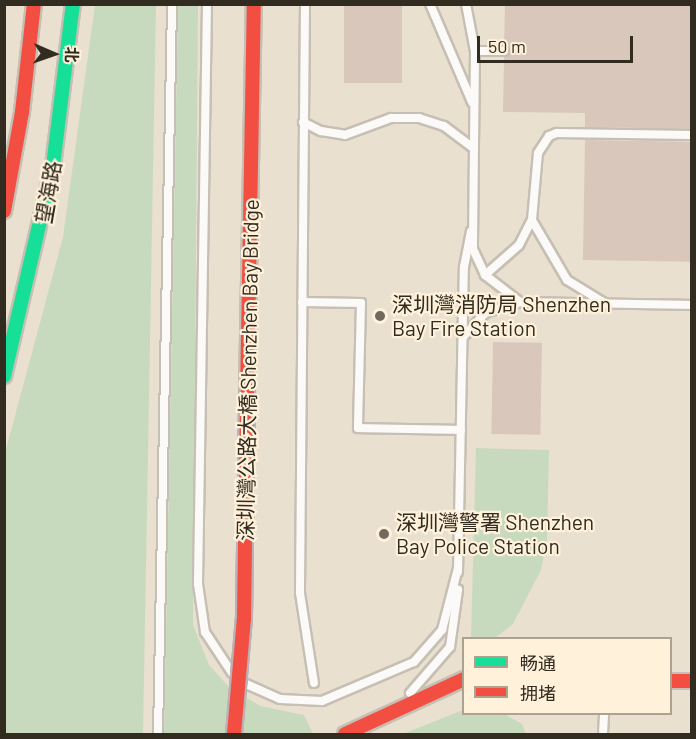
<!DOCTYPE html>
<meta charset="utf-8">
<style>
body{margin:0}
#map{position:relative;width:696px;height:739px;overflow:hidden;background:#eae0d0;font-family:Barlow,"Noto Sans SC",sans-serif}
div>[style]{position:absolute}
.green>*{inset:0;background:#c7dabd}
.building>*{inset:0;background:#d9c7bc;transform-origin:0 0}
.roads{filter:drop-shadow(2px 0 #c6bfb3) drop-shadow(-2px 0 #c6bfb3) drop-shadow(0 2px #c6bfb3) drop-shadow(0 -2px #c6bfb3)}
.lane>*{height:8px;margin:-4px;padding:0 4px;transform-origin:4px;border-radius:4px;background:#fcfaf8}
.fast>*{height:14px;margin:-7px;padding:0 7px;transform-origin:7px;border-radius:7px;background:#16e098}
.jam>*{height:14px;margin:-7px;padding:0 7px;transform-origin:7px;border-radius:7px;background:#f24e42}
.bridges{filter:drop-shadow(2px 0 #bdb1b3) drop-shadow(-2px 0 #bdb1b3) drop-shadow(0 2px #bdb1b3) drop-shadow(0 -2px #bdb1b3)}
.jam-bridge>*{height:14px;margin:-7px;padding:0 7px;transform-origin:7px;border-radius:7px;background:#f24e42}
.dots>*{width:16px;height:16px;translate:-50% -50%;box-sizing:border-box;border:3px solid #fff1da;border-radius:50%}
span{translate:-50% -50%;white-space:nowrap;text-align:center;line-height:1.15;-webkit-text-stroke:4.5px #fff1da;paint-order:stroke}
.street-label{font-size:21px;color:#312b20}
.poi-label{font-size:21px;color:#312b20}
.left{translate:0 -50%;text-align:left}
.frame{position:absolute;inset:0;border:6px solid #312b20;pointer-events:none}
.legend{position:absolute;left:462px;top:637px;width:210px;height:78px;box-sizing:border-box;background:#fff1da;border:2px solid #ada290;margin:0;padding:8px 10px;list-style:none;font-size:18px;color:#312b20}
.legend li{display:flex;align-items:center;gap:12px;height:30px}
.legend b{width:30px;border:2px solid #ada290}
.north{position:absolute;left:24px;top:24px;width:60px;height:60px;-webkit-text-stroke:4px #fff1da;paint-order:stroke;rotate:92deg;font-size:16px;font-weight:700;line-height:24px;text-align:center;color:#312b20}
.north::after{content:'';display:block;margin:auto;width:21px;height:27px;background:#312b20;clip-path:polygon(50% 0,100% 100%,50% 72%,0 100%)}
.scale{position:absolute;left:477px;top:36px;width:156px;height:27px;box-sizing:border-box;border:3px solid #312b20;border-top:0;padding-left:8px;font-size:18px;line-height:21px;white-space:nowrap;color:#312b20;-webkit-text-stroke:4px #fff1da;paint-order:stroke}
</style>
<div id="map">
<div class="green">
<i style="clip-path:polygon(198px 4px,193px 625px,209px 665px,228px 686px,260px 706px,304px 715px,313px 734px,164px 734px,178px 5px)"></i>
<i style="clip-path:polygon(95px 5px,156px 5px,143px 734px,5px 734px,5px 453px,63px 237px)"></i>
<i style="clip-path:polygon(476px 448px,549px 450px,547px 539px,541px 570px,513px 624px,495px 638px,471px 638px)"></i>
<i style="clip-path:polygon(463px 710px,506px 715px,522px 724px,526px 734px,403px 734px)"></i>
</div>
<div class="building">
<i style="left:344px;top:4px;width:58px;height:79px"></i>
<i style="clip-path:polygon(505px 4px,692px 4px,692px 129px,585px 127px,585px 113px,503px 112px,504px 57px,510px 52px,504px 45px)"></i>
<i style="left:585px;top:140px;width:107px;height:120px;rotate:1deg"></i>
<i style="left:493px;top:342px;width:49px;height:92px;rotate:1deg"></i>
</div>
<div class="roads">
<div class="lane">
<i style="left:207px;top:4px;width:580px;rotate:90.89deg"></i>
<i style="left:198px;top:584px;width:49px;rotate:81.7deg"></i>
<i style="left:205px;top:632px;width:49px;rotate:56.6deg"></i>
<i style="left:305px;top:4px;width:589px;rotate:90.49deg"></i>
<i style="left:300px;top:593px;width:91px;rotate:81.2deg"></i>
<i style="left:430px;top:4px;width:107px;rotate:66.8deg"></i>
<i style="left:466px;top:4px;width:48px;rotate:79.2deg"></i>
<i style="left:475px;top:51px;width:198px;rotate:90.6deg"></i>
<i style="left:473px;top:249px;width:29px;rotate:65deg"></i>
<i style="left:485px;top:275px;width:44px;rotate:37.6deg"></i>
<i style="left:475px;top:51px;width:29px"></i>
<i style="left:303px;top:122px;width:20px;rotate:27deg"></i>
<i style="left:321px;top:131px;width:24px;rotate:9deg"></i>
<i style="left:345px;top:135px;width:49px;rotate:-20.3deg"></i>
<i style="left:391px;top:118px;width:28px"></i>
<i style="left:419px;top:118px;width:26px;rotate:18deg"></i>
<i style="left:444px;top:126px;width:35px;rotate:37deg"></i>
<i style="left:485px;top:275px;width:45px;rotate:-41.4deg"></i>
<i style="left:519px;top:245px;width:28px;rotate:-63deg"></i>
<i style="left:302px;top:302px;width:59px;rotate:1deg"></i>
<i style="left:361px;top:303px;width:125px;rotate:91.4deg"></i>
<i style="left:358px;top:428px;width:103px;rotate:1.1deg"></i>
<i style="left:606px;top:304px;width:46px;rotate:-148.4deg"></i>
<i style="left:567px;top:280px;width:69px;rotate:-120.3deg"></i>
<i style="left:532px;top:220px;width:67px;rotate:-84.9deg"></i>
<i style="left:538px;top:153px;width:20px;rotate:-57deg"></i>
<i style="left:549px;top:136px;width:9px;rotate:-21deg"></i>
<i style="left:557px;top:133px;width:135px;rotate:0.8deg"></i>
<i style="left:463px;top:337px;width:33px;rotate:-47deg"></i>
<i style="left:485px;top:313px;width:37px;rotate:-17deg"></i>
<i style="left:520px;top:302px;width:172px;rotate:1deg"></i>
<i style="left:458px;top:572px;width:305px;rotate:-88.9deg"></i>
<i style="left:464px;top:267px;width:36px;rotate:-79deg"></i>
<i style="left:244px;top:683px;width:39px;rotate:24deg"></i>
<i style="left:280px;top:699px;width:42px;rotate:2.7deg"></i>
<i style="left:322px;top:701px;width:100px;rotate:-23deg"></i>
<i style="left:414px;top:662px;width:43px;rotate:-48.8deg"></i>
<i style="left:442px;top:630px;width:64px;rotate:-75.5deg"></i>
<i style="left:410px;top:693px;width:61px;rotate:-49deg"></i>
<i style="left:450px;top:647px;width:58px;rotate:-82deg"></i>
<i style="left:158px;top:734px;width:730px;rotate:-88.9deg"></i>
<i style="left:603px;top:734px;width:20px;rotate:-87deg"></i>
</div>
<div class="fast">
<i style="left:4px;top:376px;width:216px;rotate:-76.9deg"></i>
<i style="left:53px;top:166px;width:163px;rotate:-83deg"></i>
</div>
<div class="jam">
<i style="left:4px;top:211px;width:101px;rotate:-79.7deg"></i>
<i style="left:22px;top:112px;width:109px;rotate:-83.7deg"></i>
<i style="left:247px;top:394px;width:390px;rotate:-89deg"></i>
<i style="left:670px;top:681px;width:22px"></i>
<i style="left:345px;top:734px;width:131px;rotate:-24.8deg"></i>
</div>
</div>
<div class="bridges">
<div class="jam-bridge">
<i style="left:234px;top:734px;width:116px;rotate:-85.1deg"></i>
<i style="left:244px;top:618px;width:224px;rotate:-89.2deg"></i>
</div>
</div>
<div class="dots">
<i style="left:380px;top:316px;background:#726a5e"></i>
<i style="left:384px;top:534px;background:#726a5e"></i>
</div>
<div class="street-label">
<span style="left:48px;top:192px;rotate:-80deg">望海路</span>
<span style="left:248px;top:370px;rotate:-89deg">深圳灣公路大橋 Shenzhen Bay Bridge</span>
</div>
<div class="poi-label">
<span class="left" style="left:392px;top:316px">深圳灣消防局 Shenzhen<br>Bay Fire Station</span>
<span class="left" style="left:396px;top:534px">深圳灣警署 Shenzhen<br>Bay Police Station</span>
</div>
<div class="frame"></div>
<ul class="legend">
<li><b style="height:8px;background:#16e098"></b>畅通</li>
<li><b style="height:8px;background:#f24e42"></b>拥堵</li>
</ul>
<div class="north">北</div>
<div class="scale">50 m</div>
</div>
